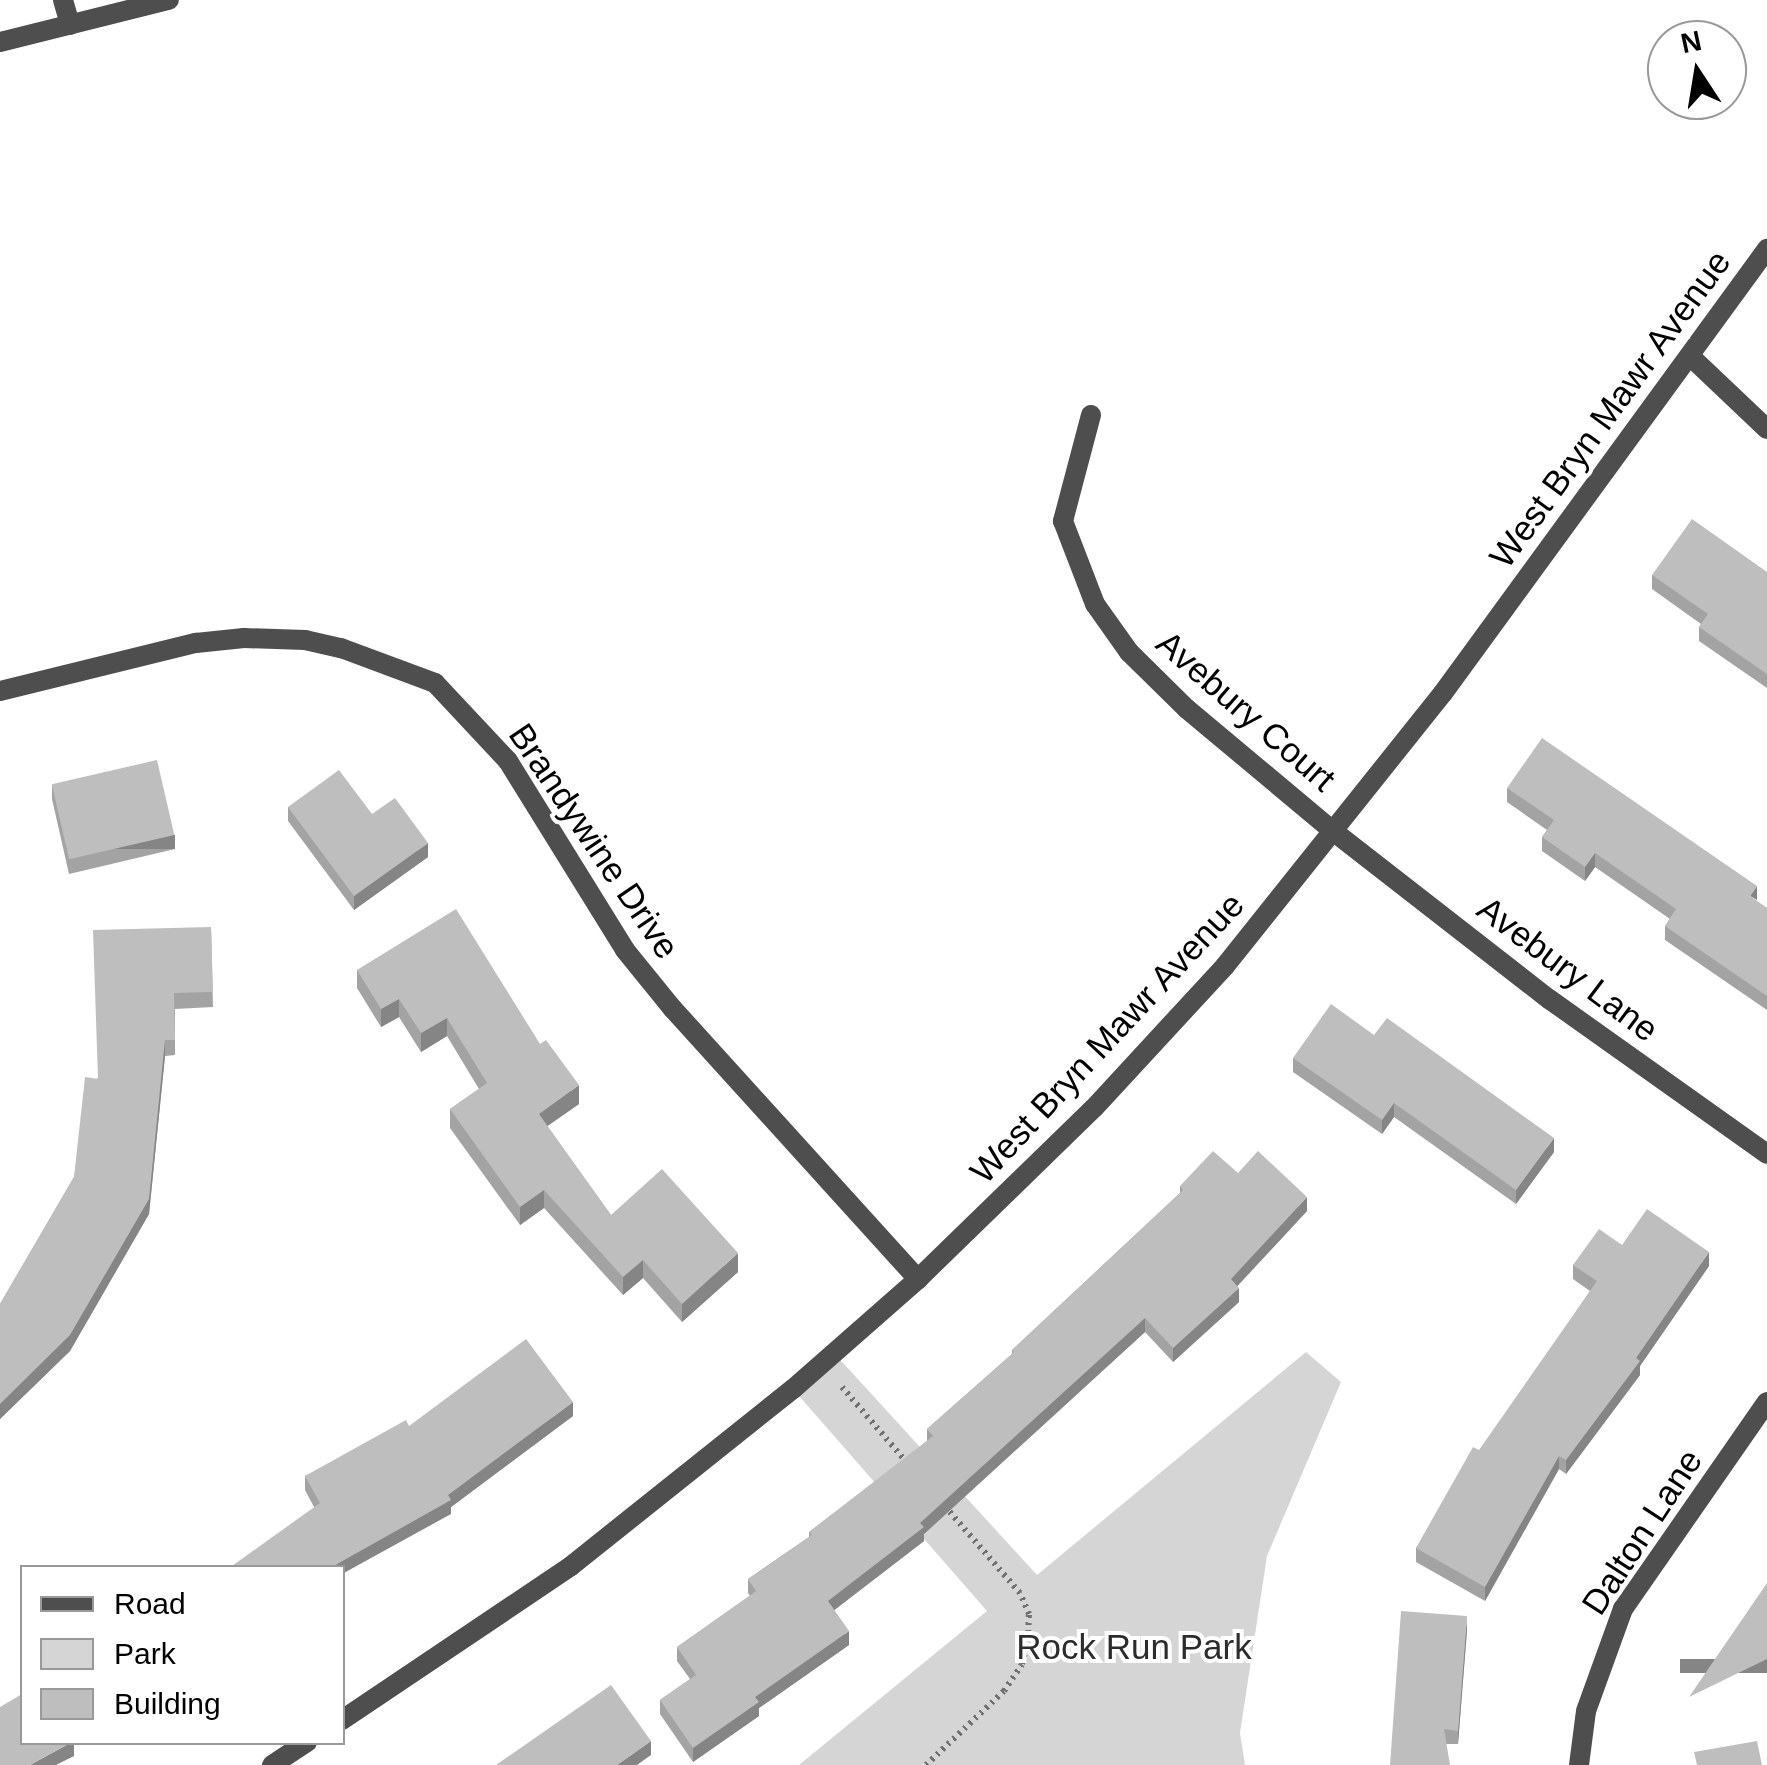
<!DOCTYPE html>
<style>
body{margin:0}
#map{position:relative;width:1767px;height:1765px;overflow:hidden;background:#fff;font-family:Arial,sans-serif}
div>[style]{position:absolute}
.green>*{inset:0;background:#d5d5d5}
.path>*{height:6px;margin-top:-3px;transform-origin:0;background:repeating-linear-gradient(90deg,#707070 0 2.5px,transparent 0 7.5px)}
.minor>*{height:20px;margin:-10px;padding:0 10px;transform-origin:10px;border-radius:10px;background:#4e4e4e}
.tertiary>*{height:20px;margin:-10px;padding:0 10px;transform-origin:10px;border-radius:10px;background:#4e4e4e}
.wall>*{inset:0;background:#a3a3a3}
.shaded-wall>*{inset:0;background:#858585;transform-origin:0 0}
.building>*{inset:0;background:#bebebe;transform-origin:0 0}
span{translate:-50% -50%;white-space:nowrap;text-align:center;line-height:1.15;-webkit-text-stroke:8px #fff;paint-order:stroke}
.street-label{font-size:35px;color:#000}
.park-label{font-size:35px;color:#2c2c2c}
.legend{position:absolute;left:20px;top:1565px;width:325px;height:180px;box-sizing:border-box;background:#fff;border:2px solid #999;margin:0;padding:12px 18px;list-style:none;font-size:30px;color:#000}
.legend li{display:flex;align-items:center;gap:20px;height:50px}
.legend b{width:50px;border:2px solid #999}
.north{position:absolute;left:1647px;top:20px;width:100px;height:100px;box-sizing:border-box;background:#fff;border:2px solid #999;border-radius:50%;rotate:348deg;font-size:28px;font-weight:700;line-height:40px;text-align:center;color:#000}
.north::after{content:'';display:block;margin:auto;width:35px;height:45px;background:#000;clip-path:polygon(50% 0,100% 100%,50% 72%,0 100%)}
</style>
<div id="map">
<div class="green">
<i style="clip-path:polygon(1306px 1352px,1341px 1382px,1267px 1556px,1240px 1733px,1245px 1765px,799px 1765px,987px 1611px,793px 1389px,834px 1353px,1037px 1575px)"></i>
</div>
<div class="path">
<i style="left:842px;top:1387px;width:103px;rotate:49.3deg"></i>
<i style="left:926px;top:1765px;width:108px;rotate:-43.5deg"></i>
<i style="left:1004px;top:1691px;width:32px;rotate:-56deg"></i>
<i style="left:1022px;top:1664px;width:25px;rotate:-76deg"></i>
<i style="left:1028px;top:1640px;width:26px;rotate:-88deg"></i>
<i style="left:1029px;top:1614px;width:23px;rotate:-113deg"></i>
<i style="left:1020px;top:1593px;width:118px;rotate:-130.9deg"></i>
</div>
<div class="minor">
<i style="left:63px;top:0;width:26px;rotate:74deg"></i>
<i style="left:0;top:42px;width:174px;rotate:-14deg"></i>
<i style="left:1690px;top:356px;width:106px;rotate:43.5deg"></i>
<i style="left:1091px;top:415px;width:110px;rotate:104.8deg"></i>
<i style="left:1063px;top:521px;width:89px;rotate:68.9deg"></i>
<i style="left:1095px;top:604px;width:59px;rotate:54.7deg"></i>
<i style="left:1129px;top:652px;width:81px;rotate:44.5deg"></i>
<i style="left:1187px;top:709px;width:190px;rotate:39.9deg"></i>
<i style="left:1333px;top:831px;width:274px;rotate:37.9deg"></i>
<i style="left:1549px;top:999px;width:267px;rotate:35.4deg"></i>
<i style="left:0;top:691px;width:202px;rotate:-13.8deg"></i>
<i style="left:196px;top:643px;width:48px;rotate:-5.9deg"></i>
<i style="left:244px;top:638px;width:61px;rotate:1.9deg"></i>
<i style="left:305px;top:640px;width:37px;rotate:13deg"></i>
<i style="left:341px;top:648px;width:100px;rotate:20.4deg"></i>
<i style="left:435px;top:683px;width:107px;rotate:46.9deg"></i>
<i style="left:508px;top:761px;width:222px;rotate:58.2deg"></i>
<i style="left:625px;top:950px;width:76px;rotate:50.9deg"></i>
<i style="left:673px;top:1009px;width:365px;rotate:47.8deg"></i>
<i style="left:1579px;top:1765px;width:54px;rotate:-82.6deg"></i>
<i style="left:1586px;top:1711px;width:109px;rotate:-70.1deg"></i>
<i style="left:1623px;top:1609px;width:252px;rotate:-55.2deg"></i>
</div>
<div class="tertiary">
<i style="left:342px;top:1720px;width:276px;rotate:-33.9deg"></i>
<i style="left:571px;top:1566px;width:284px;rotate:-38.6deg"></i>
<i style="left:793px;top:1389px;width:167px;rotate:-41.3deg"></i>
<i style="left:918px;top:1279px;width:245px;rotate:-44.2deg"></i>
<i style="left:1094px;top:1108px;width:193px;rotate:-47.3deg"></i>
<i style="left:1225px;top:966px;width:349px;rotate:-51.4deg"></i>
<i style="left:1443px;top:693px;width:550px;rotate:-53.88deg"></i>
<i style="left:272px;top:1765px;width:42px;rotate:-33.3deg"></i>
</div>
<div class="wall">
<i style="clip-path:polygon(1767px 572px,1767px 688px,1699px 641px,1699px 627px,1701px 624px,1652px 589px,1652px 575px)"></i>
<i style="clip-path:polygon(52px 785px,175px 849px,69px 874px,52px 799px)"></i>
<i style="clip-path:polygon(1507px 788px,1756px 901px,1767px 908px,1767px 1010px,1665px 940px,1665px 926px,1670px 919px,1595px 867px,1585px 881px,1542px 851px,1542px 837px,1547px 830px,1507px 802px)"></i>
<i style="clip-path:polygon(288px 807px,372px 814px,428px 857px,354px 910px,288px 821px)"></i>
<i style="clip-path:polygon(211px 927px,213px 1007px,175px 1009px,175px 1055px,165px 1056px,149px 1214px,70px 1351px,0 1419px,0 1304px,74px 1177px,97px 1079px)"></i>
<i style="clip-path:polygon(357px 970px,540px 1044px,579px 1104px,547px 1126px,611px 1215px,738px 1272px,682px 1322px,643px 1278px,623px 1295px,544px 1208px,520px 1225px,450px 1128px,450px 1109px,479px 1089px,447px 1036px,421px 1052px,399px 1017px,381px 1027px,357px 988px)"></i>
<i style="clip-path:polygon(1374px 1035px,1554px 1152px,1516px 1204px,1394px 1117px,1382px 1134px,1293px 1072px,1293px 1058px)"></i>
<i style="clip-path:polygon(1238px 1173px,1307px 1211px,1237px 1286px,1239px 1302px,1173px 1362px,1145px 1332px,924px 1534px,924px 1541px,834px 1610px,849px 1645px,759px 1708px,759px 1716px,693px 1762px,660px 1714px,660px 1700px,690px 1679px,677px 1661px,677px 1647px,750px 1596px,748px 1593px,748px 1579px,809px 1537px,809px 1532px,927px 1442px,927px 1429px,1012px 1354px,1012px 1350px,1180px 1193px,1180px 1186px)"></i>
<i style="clip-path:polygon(1622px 1245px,1709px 1266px,1640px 1366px,1640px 1375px,1566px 1474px,1559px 1469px,1485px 1601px,1416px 1562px,1416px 1548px,1590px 1291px,1573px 1279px,1573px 1265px)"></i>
<i style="clip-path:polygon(573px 1416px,451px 1507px,451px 1514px,314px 1507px,305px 1490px,305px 1476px,409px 1426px)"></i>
<i style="clip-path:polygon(1467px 1630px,1458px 1744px,1446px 1744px,1390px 1765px)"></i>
</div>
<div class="shaded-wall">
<i style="left:175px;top:835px;width:14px;height:109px;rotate:90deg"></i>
<i style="clip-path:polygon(428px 843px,428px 857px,354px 910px,354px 896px)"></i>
<i style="clip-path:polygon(1595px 853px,1595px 867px,1585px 881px,1585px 867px)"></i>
<i style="clip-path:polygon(1757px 886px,1757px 900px,1750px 896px)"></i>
<i style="clip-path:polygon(399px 999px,399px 1017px,381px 1027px,381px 1009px)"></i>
<i style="clip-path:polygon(447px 1018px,447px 1036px,421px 1052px,421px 1033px)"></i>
<i style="clip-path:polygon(165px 1040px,165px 1056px,149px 1214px,70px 1351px,0 1419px,0 1404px)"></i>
<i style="clip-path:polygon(579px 1085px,579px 1104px,539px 1132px,539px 1114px)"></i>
<i style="clip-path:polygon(1394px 1103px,1394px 1117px,1382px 1134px,1382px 1120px)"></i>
<i style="clip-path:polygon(1554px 1138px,1554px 1152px,1516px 1204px,1516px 1190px)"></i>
<i style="clip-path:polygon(544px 1190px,544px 1208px,520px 1225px,520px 1207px)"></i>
<i style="clip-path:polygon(1307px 1197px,1307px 1211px,1231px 1293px,1231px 1279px)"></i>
<i style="clip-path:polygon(1709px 1252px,1709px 1266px,1640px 1366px,1640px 1375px,1566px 1474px,1566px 1460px)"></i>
<i style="clip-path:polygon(738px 1253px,738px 1272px,682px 1322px,682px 1304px)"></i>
<i style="clip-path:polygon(643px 1260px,643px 1278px,623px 1295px,623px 1277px)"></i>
<i style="clip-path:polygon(1239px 1288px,1239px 1302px,1173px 1362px,1173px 1348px)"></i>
<i style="clip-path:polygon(1145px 1318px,1145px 1332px,924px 1534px,924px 1541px,828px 1615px,828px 1601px,920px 1523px)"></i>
<i style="clip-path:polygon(573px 1402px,573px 1416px,451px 1507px,451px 1514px,342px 1574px,342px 1568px,330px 1568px,448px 1495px)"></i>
<i style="clip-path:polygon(1559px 1456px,1559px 1469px,1485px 1601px,1485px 1587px)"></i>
<i style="clip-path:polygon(1467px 1616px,1467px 1630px,1458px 1744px,1458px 1731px)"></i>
<i style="clip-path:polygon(849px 1631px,849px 1645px,759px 1708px,759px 1716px,693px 1762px,693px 1748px,755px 1697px)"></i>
<i style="left:1767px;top:1659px;width:14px;height:87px;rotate:90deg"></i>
<i style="clip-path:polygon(651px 1741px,651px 1755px,637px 1765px,617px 1765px)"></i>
<i style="clip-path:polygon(72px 1742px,74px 1742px,74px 1756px,56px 1765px,30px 1765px)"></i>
</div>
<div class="building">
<i style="clip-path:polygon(1692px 519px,1767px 572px,1767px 674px,1699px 627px,1708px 614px,1652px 575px)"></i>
<i style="clip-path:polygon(1542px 738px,1757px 886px,1750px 896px,1767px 908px,1767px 996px,1665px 926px,1676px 909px,1595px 853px,1585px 867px,1542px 837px,1554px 820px,1507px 788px)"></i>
<i style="left:157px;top:760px;width:77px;height:108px;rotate:77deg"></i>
<i style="clip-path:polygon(339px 770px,372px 814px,395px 798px,428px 843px,354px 896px,288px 807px)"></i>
<i style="clip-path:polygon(456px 909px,540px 1044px,546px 1040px,579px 1085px,539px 1114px,611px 1215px,662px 1169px,738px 1253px,682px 1304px,643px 1260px,623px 1277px,544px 1190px,520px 1207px,450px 1109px,487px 1083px,447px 1018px,421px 1033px,399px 999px,381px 1009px,357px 970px)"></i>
<i style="clip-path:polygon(211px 927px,213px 992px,174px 993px,175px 1040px,165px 1040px,149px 1199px,70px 1335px,0 1404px,0 1304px,74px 1177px,85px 1077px,98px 1079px,93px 930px)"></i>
<i style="clip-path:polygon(1331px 1004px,1374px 1035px,1387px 1018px,1554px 1138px,1516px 1190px,1394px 1103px,1382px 1120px,1293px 1058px)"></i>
<i style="clip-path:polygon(1213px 1151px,1238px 1173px,1258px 1151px,1307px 1197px,1231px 1279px,1239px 1288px,1173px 1348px,1145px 1318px,920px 1523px,924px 1527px,828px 1601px,849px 1631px,755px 1697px,759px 1702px,693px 1748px,660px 1700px,696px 1675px,677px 1647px,756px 1591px,748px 1579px,812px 1535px,809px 1532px,933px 1436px,927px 1429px,1014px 1352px,1012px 1350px,1183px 1190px,1180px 1186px)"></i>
<i style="clip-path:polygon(1647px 1209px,1709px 1252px,1636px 1358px,1640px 1361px,1566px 1460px,1559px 1456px,1485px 1587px,1416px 1548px,1473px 1447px,1479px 1450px,1597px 1281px,1573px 1265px,1599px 1229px,1622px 1245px)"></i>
<i style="clip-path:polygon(526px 1339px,573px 1402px,448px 1495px,451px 1500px,330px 1568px,229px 1568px,320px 1503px,305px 1476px,406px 1420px,409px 1426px)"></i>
<i style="clip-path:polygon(1767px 1583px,1767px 1659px,1689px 1697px)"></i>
<i style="clip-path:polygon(1401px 1611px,1467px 1616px,1458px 1731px,1444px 1729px,1450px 1765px,1390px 1765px)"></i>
<i style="clip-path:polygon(611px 1685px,651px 1741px,617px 1765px,496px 1765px)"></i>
<i style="clip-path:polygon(22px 1694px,22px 1742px,72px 1742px,30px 1765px,0 1765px,0 1707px)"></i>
<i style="clip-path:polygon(1757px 1741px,1762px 1765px,1697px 1765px,1694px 1752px)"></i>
</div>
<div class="street-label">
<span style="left:1610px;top:409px;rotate:-54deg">West Bryn Mawr Avenue</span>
<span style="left:1246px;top:711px;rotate:41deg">Avebury Court</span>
<span style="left:594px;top:841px;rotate:56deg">Brandywine Drive</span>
<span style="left:1568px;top:969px;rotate:37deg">Avebury Lane</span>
<span style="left:1107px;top:1038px;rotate:-47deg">West Bryn Mawr Avenue</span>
<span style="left:1642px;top:1532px;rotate:-57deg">Dalton Lane</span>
</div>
<div class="park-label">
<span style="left:1134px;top:1647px">Rock Run Park</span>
</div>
<ul class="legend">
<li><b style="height:12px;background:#4e4e4e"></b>Road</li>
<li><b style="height:28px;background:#d5d5d5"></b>Park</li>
<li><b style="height:28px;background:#bebebe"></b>Building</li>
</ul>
<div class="north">N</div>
</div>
